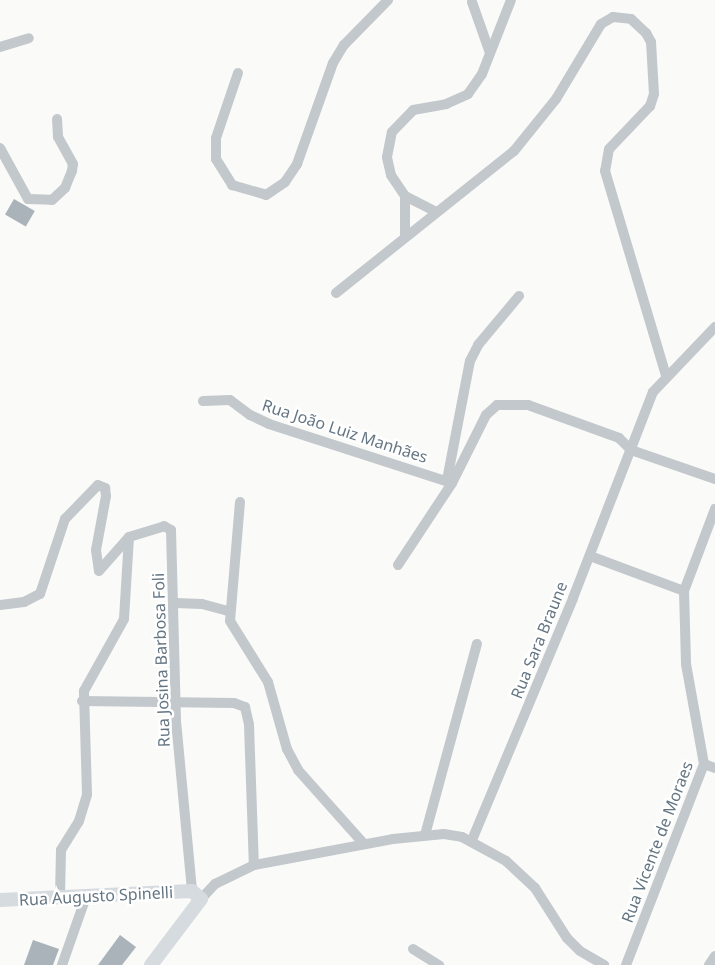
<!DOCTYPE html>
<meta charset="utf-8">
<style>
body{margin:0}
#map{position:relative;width:715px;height:965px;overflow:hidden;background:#fafaf8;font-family:"Noto Sans",sans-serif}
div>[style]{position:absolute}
.building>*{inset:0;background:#aab3b9;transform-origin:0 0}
.street>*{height:10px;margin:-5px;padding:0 5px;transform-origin:5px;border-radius:5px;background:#c3c8cc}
.secondary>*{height:14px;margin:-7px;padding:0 7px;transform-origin:7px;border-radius:7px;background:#d6dbdf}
span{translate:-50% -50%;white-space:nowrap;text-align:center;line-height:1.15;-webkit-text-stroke:5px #fff;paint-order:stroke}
.street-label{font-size:16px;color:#657683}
</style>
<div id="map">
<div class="building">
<i style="left:14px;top:199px;width:24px;height:18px;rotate:30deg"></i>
<i style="clip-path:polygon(120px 935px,136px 947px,122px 965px,98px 965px)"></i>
<i style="clip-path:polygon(33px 940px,59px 949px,53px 965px,24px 965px)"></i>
</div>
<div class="street">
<i style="left:472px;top:2px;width:54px;rotate:70.6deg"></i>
<i style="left:0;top:47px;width:30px;rotate:-17deg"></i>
<i style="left:238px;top:73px;width:69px;rotate:108.7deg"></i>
<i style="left:216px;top:138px;width:21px;rotate:90deg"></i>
<i style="left:216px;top:159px;width:31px;rotate:58deg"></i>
<i style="left:232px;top:185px;width:35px;rotate:16deg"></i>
<i style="left:266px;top:195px;width:23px;rotate:-34deg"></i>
<i style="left:285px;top:182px;width:22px;rotate:-56deg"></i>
<i style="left:297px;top:164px;width:107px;rotate:-70.4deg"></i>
<i style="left:333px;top:63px;width:21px;rotate:-59deg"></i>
<i style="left:344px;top:45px;width:63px;rotate:-45.6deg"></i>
<i style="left:0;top:148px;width:58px;rotate:61.2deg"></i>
<i style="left:28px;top:199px;width:24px;rotate:2deg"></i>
<i style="left:52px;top:200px;width:18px;rotate:-43deg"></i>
<i style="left:65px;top:188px;width:18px;rotate:-68deg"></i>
<i style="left:72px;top:171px;width:7px;rotate:-82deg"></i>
<i style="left:73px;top:164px;width:31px;rotate:-119deg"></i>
<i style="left:58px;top:137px;width:18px;rotate:-93deg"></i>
<i style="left:405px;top:196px;width:35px;rotate:27deg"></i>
<i style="left:405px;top:237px;width:41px;rotate:-90deg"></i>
<i style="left:405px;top:196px;width:25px;rotate:-124deg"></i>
<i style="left:391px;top:175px;width:18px;rotate:-103deg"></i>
<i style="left:387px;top:157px;width:25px;rotate:-79deg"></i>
<i style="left:392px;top:132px;width:30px;rotate:-46deg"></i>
<i style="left:413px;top:110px;width:34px;rotate:-10deg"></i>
<i style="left:446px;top:104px;width:24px;rotate:-24deg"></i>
<i style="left:468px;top:94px;width:24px;rotate:-55deg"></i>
<i style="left:482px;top:74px;width:79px;rotate:-68.6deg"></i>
<i style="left:336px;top:293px;width:228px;rotate:-38.6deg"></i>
<i style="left:514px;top:151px;width:67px;rotate:-51.1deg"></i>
<i style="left:556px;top:99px;width:87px;rotate:-59deg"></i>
<i style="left:601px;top:24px;width:14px;rotate:-30deg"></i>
<i style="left:613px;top:17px;width:18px;rotate:6deg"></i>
<i style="left:631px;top:19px;width:21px;rotate:43deg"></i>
<i style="left:646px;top:33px;width:10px;rotate:61deg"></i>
<i style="left:651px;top:42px;width:52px;rotate:86.7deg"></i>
<i style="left:654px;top:94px;width:13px;rotate:108deg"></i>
<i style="left:650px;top:106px;width:59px;rotate:133.6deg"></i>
<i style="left:609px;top:149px;width:22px;rotate:100deg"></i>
<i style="left:605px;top:171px;width:213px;rotate:73.4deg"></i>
<i style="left:203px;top:401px;width:27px;rotate:-2deg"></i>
<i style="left:230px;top:400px;width:25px;rotate:37deg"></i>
<i style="left:250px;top:415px;width:21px;rotate:25deg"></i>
<i style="left:269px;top:424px;width:192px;rotate:17.9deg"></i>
<i style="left:447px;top:480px;width:121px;rotate:-79.1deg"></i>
<i style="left:470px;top:361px;width:18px;rotate:-63deg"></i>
<i style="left:478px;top:345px;width:64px;rotate:-50.1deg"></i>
<i style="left:240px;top:502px;width:119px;rotate:94.8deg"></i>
<i style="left:230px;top:621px;width:72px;rotate:58.1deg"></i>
<i style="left:268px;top:682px;width:70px;rotate:74.2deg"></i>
<i style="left:287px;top:749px;width:24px;rotate:62deg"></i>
<i style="left:298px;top:770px;width:99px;rotate:48.3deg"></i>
<i style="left:590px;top:556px;width:100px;rotate:20.4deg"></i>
<i style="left:684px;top:591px;width:73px;rotate:88.4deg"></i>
<i style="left:686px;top:664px;width:102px;rotate:79.8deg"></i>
<i style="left:704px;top:764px;width:216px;rotate:111.2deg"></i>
<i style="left:398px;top:565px;width:98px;rotate:-56.6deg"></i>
<i style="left:452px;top:483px;width:76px;rotate:-63.4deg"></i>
<i style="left:486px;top:415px;width:15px;rotate:-42deg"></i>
<i style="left:497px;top:405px;width:31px"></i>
<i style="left:528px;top:405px;width:97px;rotate:19.9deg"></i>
<i style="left:619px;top:438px;width:17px;rotate:45deg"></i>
<i style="left:631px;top:450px;width:89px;rotate:19deg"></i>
<i style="left:684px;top:591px;width:88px;rotate:-69.3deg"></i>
<i style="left:175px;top:603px;width:27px;rotate:2deg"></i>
<i style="left:202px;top:604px;width:28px;rotate:15deg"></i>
<i style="left:0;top:605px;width:24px;rotate:-7deg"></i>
<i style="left:24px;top:602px;width:18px;rotate:-27deg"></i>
<i style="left:40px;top:594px;width:79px;rotate:-71.6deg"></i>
<i style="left:65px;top:519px;width:47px;rotate:-45.9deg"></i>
<i style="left:98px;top:485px;width:8px;rotate:23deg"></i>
<i style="left:105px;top:488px;width:8px;rotate:83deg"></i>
<i style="left:106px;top:496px;width:55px;rotate:100.5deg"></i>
<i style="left:96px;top:550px;width:21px;rotate:82deg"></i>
<i style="left:99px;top:571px;width:45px;rotate:-48.6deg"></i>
<i style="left:129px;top:537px;width:37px;rotate:-17deg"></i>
<i style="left:164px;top:526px;width:8px;rotate:30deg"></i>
<i style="left:171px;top:530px;width:191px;rotate:88.5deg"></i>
<i style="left:176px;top:721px;width:171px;rotate:84.6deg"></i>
<i style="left:82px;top:701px;width:152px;rotate:0.8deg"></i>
<i style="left:234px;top:703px;width:12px;rotate:20deg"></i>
<i style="left:245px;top:707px;width:18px;rotate:77deg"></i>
<i style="left:249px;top:725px;width:140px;rotate:88deg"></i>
<i style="left:704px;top:764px;width:12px;rotate:20deg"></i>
<i style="left:425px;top:835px;width:198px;rotate:-74.8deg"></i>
<i style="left:472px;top:840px;width:262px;rotate:-67.3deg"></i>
<i style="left:573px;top:598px;width:221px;rotate:-68.8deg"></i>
<i style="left:653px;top:392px;width:90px;rotate:-46.4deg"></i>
<i style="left:60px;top:897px;width:47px;rotate:-88.8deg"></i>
<i style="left:61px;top:850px;width:34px;rotate:-58deg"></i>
<i style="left:79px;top:821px;width:28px;rotate:-73deg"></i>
<i style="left:87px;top:794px;width:103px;rotate:-91.7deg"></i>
<i style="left:84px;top:691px;width:82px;rotate:-60.9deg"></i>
<i style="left:124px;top:619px;width:82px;rotate:-86.5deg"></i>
<i style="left:201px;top:899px;width:21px;rotate:-47deg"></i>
<i style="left:215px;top:884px;width:43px;rotate:-26deg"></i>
<i style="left:254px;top:865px;width:141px;rotate:-10.6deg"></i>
<i style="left:393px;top:839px;width:51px;rotate:-5.6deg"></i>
<i style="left:444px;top:834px;width:18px;rotate:9deg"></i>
<i style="left:462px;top:837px;width:50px;rotate:28.6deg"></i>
<i style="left:506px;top:861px;width:40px;rotate:43deg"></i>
<i style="left:535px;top:888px;width:59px;rotate:57.4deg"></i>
<i style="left:567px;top:938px;width:18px;rotate:45deg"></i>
<i style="left:580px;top:951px;width:28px;rotate:30deg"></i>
<i style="left:413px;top:949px;width:31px;rotate:32deg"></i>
<i style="left:62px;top:965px;width:72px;rotate:-70.6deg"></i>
<i style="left:709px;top:965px;width:11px;rotate:-56deg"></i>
</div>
<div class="secondary">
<i style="left:0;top:900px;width:192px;rotate:-2.7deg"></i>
<i style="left:192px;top:891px;width:12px;rotate:42deg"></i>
<i style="left:201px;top:899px;width:83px;rotate:127.1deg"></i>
</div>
<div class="street-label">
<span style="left:345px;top:431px;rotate:18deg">Rua João Luiz Manhães</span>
<span style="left:539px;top:640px;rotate:-68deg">Rua Sara Braune</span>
<span style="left:161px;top:660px;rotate:-92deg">Rua Josina Barbosa Foli</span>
<span style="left:657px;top:842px;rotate:-69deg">Rua Vicente de Moraes</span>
<span style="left:96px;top:896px;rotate:-3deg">Rua Augusto Spinelli</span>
</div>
</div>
